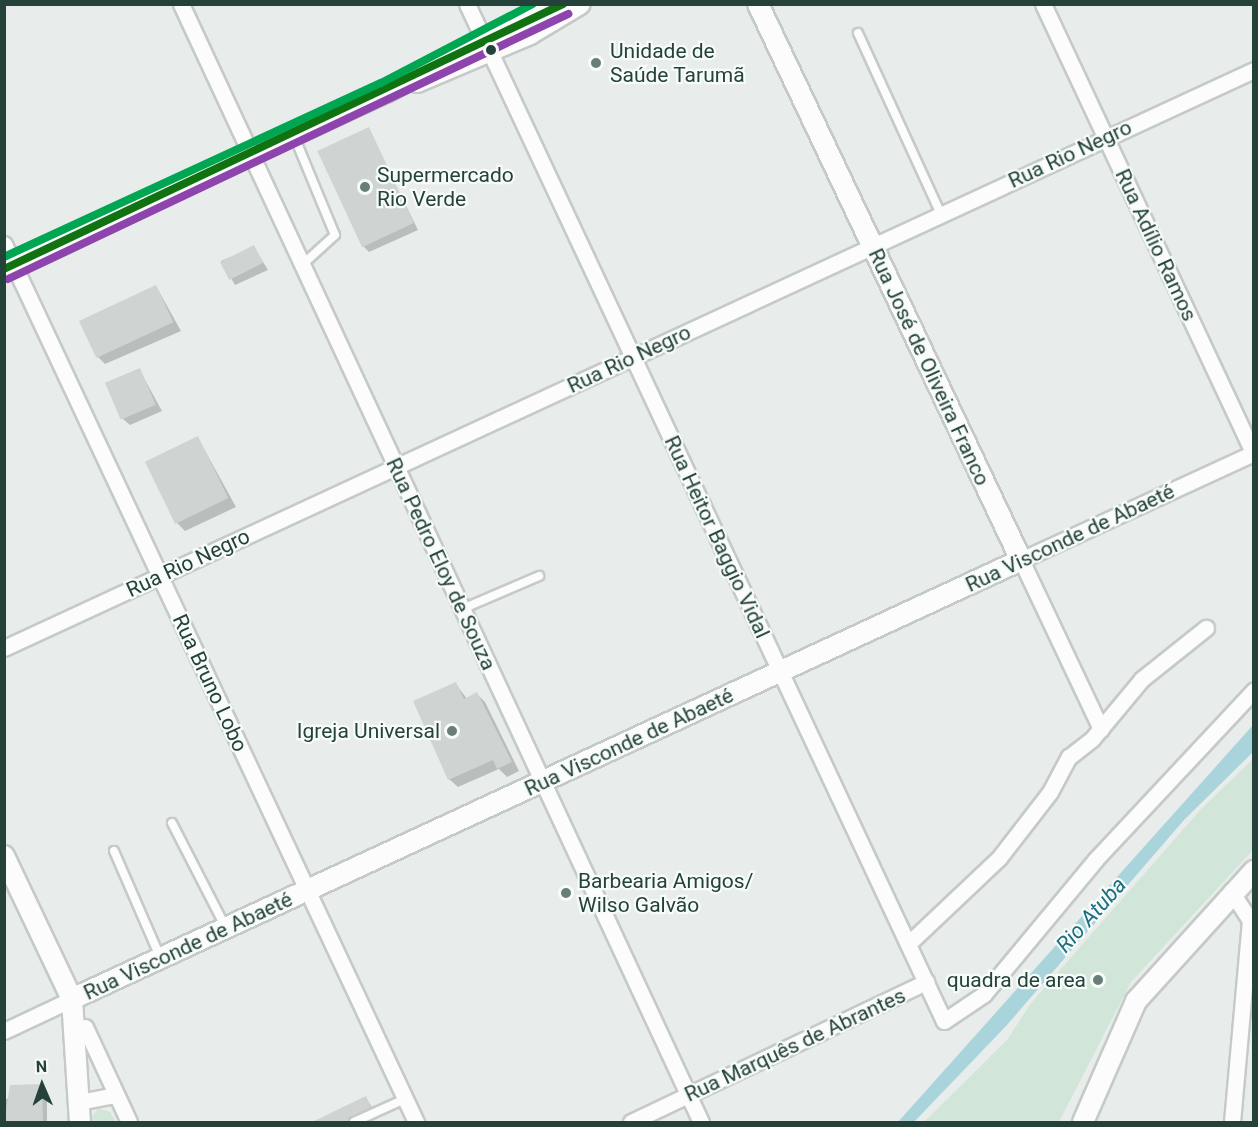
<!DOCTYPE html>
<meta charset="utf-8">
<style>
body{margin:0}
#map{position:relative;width:1258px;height:1127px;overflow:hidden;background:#e8edeb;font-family:Roboto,sans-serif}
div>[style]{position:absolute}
.green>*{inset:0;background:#d1e6d8}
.water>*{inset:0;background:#a9d4db}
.shadow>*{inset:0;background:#0003}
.building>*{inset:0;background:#cfd4d2;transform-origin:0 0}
.roads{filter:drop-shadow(2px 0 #c5cac8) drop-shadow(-2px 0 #c5cac8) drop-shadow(0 2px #c5cac8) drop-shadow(0 -2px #c5cac8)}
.service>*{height:8px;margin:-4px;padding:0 4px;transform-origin:4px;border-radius:4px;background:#fcfcfc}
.minor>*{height:15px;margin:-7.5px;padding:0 7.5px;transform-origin:7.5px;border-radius:7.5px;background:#fcfcfc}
.tertiary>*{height:20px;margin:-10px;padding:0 10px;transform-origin:10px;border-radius:10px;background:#fcfcfc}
.bus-1>*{height:8px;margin:-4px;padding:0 4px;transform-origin:4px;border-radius:4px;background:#107210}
.bus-2>*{height:8px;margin:-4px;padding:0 4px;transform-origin:4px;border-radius:4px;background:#8e44ad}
.bus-3>*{height:8px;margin:-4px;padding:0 4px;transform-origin:4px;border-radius:4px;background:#00a651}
.dots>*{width:16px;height:16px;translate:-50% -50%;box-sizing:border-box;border:3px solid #f7fbf9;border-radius:50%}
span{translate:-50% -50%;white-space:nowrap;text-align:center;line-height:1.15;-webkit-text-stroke:4.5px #f7fbf9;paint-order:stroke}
.poi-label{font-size:21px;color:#24423a}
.left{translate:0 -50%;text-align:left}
.right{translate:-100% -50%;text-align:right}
.street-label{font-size:21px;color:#24423a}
.water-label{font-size:22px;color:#1c6f80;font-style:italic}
.frame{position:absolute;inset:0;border:6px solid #24423a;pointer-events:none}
.north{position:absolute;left:12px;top:1055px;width:60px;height:60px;-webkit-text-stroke:4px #f7fbf9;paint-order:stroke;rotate:358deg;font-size:16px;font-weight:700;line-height:24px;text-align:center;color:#24423a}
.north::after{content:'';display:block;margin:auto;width:21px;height:27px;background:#24423a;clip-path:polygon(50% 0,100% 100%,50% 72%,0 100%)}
</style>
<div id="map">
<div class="green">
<i style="clip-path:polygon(1253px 759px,1253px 850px,1131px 982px,1059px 1122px,924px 1122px,1007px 1040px,1031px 1003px,1201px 809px)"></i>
<i style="clip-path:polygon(98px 1108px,110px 1112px,116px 1122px,89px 1122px)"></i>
</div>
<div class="water">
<i style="clip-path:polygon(1253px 725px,1253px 752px,1184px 820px,1007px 1025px,914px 1122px,898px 1122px)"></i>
</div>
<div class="shadow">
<i style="clip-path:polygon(368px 129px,418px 230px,369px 252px,363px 246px)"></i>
<i style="clip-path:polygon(254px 247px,268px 270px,235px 285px,221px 261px)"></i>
<i style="clip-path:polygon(156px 286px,181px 331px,105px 364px,96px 355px)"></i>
<i style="clip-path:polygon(139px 369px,162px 411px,130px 425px,123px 419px)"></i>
<i style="clip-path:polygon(198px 438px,236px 507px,185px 531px,176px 522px)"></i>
<i style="clip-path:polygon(456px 684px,467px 699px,477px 694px,485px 702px,519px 771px,507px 777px,499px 769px,458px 787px,449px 779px)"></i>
<i style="clip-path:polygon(42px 1085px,47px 1091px,47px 1122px,4px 1122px,4px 1100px)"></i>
<i style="clip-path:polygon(366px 1098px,375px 1112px,356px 1122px,314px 1122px)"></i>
</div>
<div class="building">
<i style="left:369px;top:127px;width:106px;height:57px;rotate:65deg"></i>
<i style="left:254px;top:245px;width:20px;height:38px;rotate:63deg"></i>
<i style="left:156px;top:285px;width:41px;height:85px;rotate:65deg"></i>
<i style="left:140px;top:368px;width:40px;height:38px;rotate:67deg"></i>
<i style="left:198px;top:436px;width:69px;height:59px;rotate:64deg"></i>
<i style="clip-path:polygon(456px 682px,464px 699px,477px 692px,512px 762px,497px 769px,493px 760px,448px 780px,413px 701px)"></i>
<i style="clip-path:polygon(42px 1084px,43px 1122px,4px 1122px,10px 1085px)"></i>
<i style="clip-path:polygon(366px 1096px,371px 1108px,348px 1122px,312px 1122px)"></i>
</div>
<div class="roads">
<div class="service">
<i style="left:858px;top:33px;width:199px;rotate:65.4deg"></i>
<i style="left:294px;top:136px;width:107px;rotate:67.5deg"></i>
<i style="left:335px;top:235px;width:45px;rotate:137.7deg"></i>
<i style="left:462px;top:609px;width:84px;rotate:-23.2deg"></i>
<i style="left:172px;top:823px;width:118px;rotate:62.8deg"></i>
<i style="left:114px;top:851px;width:116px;rotate:66.5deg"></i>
<i style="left:354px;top:1122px;width:56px;rotate:-24.3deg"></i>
</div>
<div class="minor">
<i style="left:181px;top:4px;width:1233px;rotate:65.06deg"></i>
<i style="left:467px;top:4px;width:38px;rotate:65deg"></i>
<i style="left:1043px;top:4px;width:496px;rotate:64.9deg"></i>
<i style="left:490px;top:52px;width:1070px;rotate:64.9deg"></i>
<i style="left:944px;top:1021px;width:48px;rotate:-34deg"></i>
<i style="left:984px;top:994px;width:175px;rotate:-50.3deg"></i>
<i style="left:1096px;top:859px;width:231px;rotate:-46.9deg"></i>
<i style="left:4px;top:244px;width:970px;rotate:64.86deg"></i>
<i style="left:4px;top:648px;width:1377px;rotate:-24.82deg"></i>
<i style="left:1101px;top:729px;width:187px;rotate:-115.3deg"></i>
<i style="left:1021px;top:560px;width:256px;rotate:-24.7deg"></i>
<i style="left:1231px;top:891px;width:35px;rotate:57deg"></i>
<i style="left:908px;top:944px;width:125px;rotate:-43.4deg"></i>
<i style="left:999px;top:858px;width:83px;rotate:-52.3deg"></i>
<i style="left:1050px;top:792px;width:40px;rotate:-62deg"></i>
<i style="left:1069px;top:757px;width:29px;rotate:-38deg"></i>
<i style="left:1092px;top:739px;width:78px;rotate:-50.2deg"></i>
<i style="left:1142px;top:679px;width:82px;rotate:-38.6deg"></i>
<i style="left:85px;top:1027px;width:105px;rotate:65.1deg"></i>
<i style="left:4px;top:1031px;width:75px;rotate:-25.2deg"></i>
<i style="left:79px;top:1102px;width:38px;rotate:-11deg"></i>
<i style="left:631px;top:1122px;width:327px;rotate:-25.4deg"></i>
<i style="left:1232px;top:1122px;width:203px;rotate:-84.9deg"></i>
</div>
<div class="tertiary">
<i style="left:417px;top:82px;width:123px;rotate:-23deg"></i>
<i style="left:530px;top:34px;width:58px;rotate:-31deg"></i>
<i style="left:4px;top:269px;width:421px;rotate:-24.9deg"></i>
<i style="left:386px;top:92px;width:154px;rotate:-27.9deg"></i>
<i style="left:522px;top:20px;width:45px;rotate:-20.9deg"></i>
<i style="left:4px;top:856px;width:158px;rotate:64.6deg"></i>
<i style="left:72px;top:999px;width:123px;rotate:86.3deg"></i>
<i style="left:72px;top:999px;width:1046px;rotate:-24.82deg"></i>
<i style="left:1021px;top:560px;width:615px;rotate:-115.32deg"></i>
<i style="left:1083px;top:1122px;width:132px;rotate:-66.3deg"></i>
<i style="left:1136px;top:1001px;width:176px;rotate:-47.8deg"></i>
</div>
</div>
<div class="bus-1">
<i style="left:4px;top:269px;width:619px;rotate:-25.36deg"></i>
</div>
<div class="bus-2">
<i style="left:8px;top:279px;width:620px;rotate:-25.32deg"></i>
</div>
<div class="bus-3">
<i style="left:4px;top:257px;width:415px;rotate:-24.8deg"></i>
<i style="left:381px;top:83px;width:171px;rotate:-27.5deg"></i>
</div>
<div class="dots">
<i style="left:491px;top:50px;background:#24423a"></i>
<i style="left:596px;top:63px;background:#697e78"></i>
<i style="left:365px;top:187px;background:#697e78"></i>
<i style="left:452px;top:731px;background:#697e78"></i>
<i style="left:566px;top:893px;background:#697e78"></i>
<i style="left:1098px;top:980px;background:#697e78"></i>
</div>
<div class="poi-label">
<span class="left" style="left:610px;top:63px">Unidade de<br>Saúde Tarumã</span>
<span class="left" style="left:377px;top:187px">Supermercado<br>Rio Verde</span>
<span class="right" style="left:440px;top:731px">Igreja Universal</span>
<span class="left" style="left:578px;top:893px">Barbearia Amigos/<br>Wilso Galvão</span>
<span class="right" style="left:1086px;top:980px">quadra de area</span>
</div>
<div class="street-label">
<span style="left:1070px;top:154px;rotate:-25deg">Rua Rio Negro</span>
<span style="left:1156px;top:245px;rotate:65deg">Rua Adílio Ramos</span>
<span style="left:629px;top:359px;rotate:-25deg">Rua Rio Negro</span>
<span style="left:929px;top:367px;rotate:65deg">Rua José de Oliveira Franco</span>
<span style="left:717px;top:537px;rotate:65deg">Rua Heitor Baggio Vidal</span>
<span style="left:1070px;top:538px;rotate:-25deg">Rua Visconde de Abaeté</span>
<span style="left:188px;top:563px;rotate:-25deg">Rua Rio Negro</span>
<span style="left:441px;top:564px;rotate:65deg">Rua Pedro Eloy de Souza</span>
<span style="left:210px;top:683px;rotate:65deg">Rua Bruno Lobo</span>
<span style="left:629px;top:742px;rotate:-25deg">Rua Visconde de Abaeté</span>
<span style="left:188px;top:946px;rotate:-25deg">Rua Visconde de Abaeté</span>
<span style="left:795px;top:1045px;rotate:-25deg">Rua Marquês de Abrantes</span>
</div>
<div class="water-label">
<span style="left:1091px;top:915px;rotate:-48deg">Rio Atuba</span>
</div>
<div class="frame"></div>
<div class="north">N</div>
</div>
